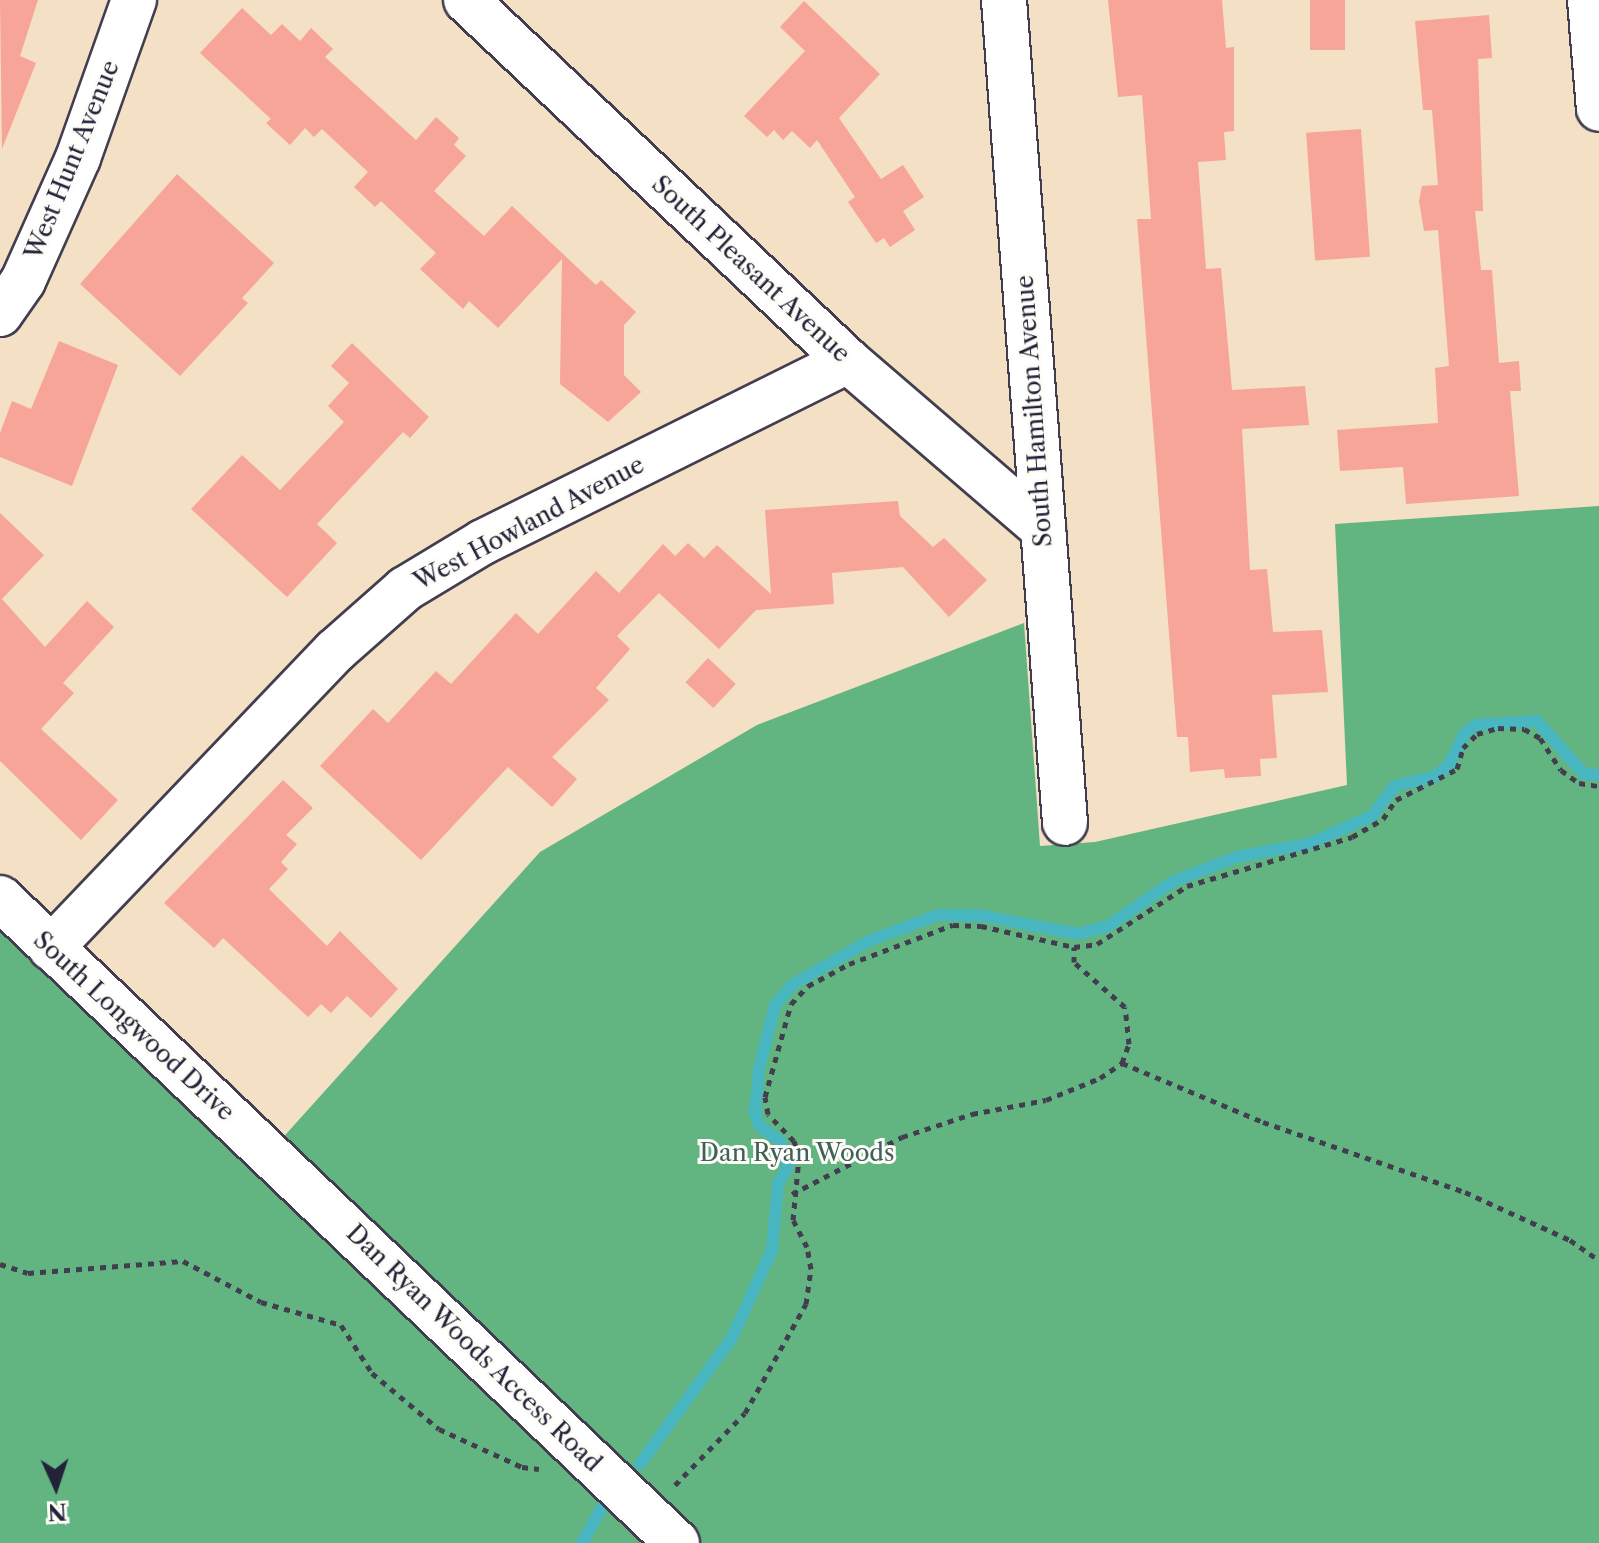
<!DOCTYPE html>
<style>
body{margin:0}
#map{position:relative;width:1599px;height:1543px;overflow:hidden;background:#f4e0c5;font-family:"Libre Caslon Text",serif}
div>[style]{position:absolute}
.forest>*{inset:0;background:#62b581}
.stream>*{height:12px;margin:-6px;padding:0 6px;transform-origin:6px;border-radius:6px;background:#48b7c1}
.building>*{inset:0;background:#f7a598;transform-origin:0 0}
.path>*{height:5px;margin-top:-2.5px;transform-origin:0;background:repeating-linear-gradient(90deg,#423e50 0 6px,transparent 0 12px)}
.roads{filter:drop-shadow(2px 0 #423e50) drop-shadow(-2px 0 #423e50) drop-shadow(0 2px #423e50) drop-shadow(0 -2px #423e50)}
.minor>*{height:44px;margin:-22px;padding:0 22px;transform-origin:22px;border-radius:22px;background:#fff}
span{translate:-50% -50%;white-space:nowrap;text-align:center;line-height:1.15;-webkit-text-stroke:6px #fdfcf7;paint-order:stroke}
.street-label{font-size:24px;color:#22223b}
.park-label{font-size:24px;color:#40605c}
.north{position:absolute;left:16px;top:1447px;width:80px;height:80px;-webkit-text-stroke:6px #fdfcf7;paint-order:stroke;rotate:177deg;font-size:22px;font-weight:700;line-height:32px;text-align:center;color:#22223b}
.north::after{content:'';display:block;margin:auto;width:28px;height:36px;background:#22223b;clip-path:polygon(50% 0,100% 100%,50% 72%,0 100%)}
</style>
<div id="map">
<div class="forest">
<i style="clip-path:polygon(1599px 506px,1599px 1543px,0 1543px,0 921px,269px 1153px,540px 852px,757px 725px,1024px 623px,1040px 846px,1095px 842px,1347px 785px,1335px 524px)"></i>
</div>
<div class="stream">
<i style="left:640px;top:1464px;width:156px;rotate:-53.9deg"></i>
<i style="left:732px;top:1338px;width:97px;rotate:-65.6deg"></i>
<i style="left:772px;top:1250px;width:66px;rotate:-84.8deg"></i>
<i style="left:778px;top:1184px;width:20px;rotate:-60deg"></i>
<i style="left:788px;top:1167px;width:27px;rotate:-107deg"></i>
<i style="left:780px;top:1141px;width:26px;rotate:-143deg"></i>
<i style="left:759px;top:1125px;width:14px;rotate:-107deg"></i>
<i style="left:755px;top:1112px;width:43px;rotate:-84.7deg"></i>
<i style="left:759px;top:1069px;width:66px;rotate:-76deg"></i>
<i style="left:775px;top:1005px;width:26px;rotate:-50deg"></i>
<i style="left:792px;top:985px;width:89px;rotate:-29.7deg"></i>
<i style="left:869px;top:941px;width:74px;rotate:-20.6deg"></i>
<i style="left:938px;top:915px;width:46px;rotate:1.2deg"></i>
<i style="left:984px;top:916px;width:96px;rotate:10.8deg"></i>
<i style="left:1078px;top:934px;width:31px;rotate:-15deg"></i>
<i style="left:1108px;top:926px;width:80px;rotate:-34.3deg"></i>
<i style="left:1174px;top:881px;width:67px;rotate:-20.9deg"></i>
<i style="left:1237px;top:857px;width:75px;rotate:-10.7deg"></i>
<i style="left:1311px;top:843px;width:67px;rotate:-23.9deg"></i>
<i style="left:1372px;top:816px;width:38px;rotate:-53deg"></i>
<i style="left:1395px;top:786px;width:42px;rotate:-13.7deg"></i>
<i style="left:1436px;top:776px;width:17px;rotate:-40deg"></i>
<i style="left:1449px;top:765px;width:34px;rotate:-64deg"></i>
<i style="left:1464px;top:734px;width:15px;rotate:-37deg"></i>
<i style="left:1476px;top:725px;width:61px;rotate:-3.8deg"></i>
<i style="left:1537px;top:721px;width:71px;rotate:48.4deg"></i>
<i style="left:1584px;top:774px;width:15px;rotate:4deg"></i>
<i style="left:582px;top:1543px;width:45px;rotate:-60.6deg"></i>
</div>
<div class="building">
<i style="clip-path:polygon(0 0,38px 0,20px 56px,36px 63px,2px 149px)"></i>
<i style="clip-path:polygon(1108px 0,1222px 0,1226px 48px,1234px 47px,1234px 131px,1224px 132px,1226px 160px,1198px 162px,1206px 269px,1221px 268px,1232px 390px,1305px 386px,1309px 425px,1242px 429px,1250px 570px,1267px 569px,1273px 632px,1322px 630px,1328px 692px,1272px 695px,1277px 758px,1260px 759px,1261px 776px,1225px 778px,1224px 769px,1190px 772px,1188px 737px,1177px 737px,1137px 219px,1151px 219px,1142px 95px,1118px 97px)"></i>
<i style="left:1310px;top:0;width:35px;height:50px"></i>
<i style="clip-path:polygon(804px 1px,880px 74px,839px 118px,881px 179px,903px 165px,924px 197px,903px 211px,915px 230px,890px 247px,884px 238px,876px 243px,848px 202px,855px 197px,817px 140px,810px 148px,792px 131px,783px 140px,774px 130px,767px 137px,744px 116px,805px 51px,780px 27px)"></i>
<i style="clip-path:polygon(242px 8px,271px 35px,282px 24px,300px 41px,311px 28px,333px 49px,325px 57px,416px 140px,436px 117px,459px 138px,454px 145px,466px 156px,434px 191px,484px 236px,512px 206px,596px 285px,601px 280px,636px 312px,624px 325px,624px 375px,641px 392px,608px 422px,560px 384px,562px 259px,498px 328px,469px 301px,463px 309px,420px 269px,436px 253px,381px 201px,375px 207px,354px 187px,368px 172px,322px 129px,314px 137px,305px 128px,290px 145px,266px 123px,271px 119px,200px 53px)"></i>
<i style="clip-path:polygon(1489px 15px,1492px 58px,1478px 59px,1483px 211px,1475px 211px,1481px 270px,1492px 270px,1499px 363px,1519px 361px,1521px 391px,1510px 391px,1519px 496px,1406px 504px,1403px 467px,1340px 471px,1337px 430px,1438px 423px,1435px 368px,1449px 366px,1438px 230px,1424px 231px,1419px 201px,1422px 186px,1438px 185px,1432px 110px,1423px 110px,1415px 21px)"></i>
<i style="left:1361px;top:129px;width:128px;height:55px;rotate:86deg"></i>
<i style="clip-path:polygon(177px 174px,274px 263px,242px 298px,248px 303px,180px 376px,80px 284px)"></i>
<i style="clip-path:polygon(59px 341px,118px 365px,72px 486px,0 457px,0 433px,12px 401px,31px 409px)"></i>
<i style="clip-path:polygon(352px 343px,429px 417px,410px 438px,403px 432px,317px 524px,337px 543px,287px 597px,191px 509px,242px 455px,280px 490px,344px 422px,328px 406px,349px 383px,331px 366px)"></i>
<i style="clip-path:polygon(898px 501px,900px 516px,933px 547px,944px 538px,987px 580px,949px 617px,903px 567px,832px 573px,834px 604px,756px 610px,719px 649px,659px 593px,617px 636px,630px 649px,596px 688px,609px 700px,552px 757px,577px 779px,552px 807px,508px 767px,421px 860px,320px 766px,373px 709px,388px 723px,436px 671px,451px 684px,516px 613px,538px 634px,596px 571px,619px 593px,663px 544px,675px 556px,688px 543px,704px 558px,717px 545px,771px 594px,765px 510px)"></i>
<i style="clip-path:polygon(0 513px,44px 555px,2px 599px,45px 647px,87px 601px,114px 627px,63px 683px,74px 693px,41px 729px,118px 800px,81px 840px,0 761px)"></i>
<i style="left:708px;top:658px;width:38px;height:33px;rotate:43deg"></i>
<i style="clip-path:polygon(283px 780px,313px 808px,286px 835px,297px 844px,281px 862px,288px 869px,269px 889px,327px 946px,340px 931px,398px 989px,371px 1018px,347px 996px,331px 1013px,321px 1004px,308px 1017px,223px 938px,214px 948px,164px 903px)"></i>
</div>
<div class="path">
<i style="left:1122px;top:1063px;width:153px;rotate:22.7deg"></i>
<i style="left:1263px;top:1122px;width:214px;rotate:19.1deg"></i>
<i style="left:1465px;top:1192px;width:115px;rotate:24.6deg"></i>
<i style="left:1570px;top:1240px;width:35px;rotate:35deg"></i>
<i style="left:792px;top:1194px;width:124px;rotate:-27.4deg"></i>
<i style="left:902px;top:1137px;width:74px;rotate:-18.2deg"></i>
<i style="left:972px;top:1114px;width:75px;rotate:-10.7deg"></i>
<i style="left:1046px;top:1100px;width:58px;rotate:-22.2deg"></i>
<i style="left:1100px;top:1078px;width:27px;rotate:-34deg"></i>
<i style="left:1122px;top:1063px;width:20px;rotate:-70deg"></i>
<i style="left:1129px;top:1044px;width:37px;rotate:-96deg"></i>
<i style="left:1125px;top:1007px;width:68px;rotate:-138.6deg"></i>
<i style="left:1074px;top:962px;width:15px;rotate:-90deg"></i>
<i style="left:0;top:1264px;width:29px;rotate:18deg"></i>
<i style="left:28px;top:1273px;width:155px;rotate:-4.4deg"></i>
<i style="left:183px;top:1261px;width:88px;rotate:27.7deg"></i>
<i style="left:261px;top:1302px;width:83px;rotate:16deg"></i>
<i style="left:341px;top:1325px;width:57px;rotate:57.1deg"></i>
<i style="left:372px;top:1373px;width:87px;rotate:39.9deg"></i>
<i style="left:439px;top:1429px;width:91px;rotate:24.6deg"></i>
<i style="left:522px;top:1467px;width:17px;rotate:7deg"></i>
<i style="left:675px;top:1485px;width:100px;rotate:-45.8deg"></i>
<i style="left:745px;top:1413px;width:125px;rotate:-60.8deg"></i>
<i style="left:806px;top:1304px;width:35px;rotate:-82deg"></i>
<i style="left:811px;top:1269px;width:22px;rotate:-100deg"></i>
<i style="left:807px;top:1247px;width:30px;rotate:-117deg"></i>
<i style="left:793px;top:1220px;width:62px;rotate:-84.5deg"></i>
<i style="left:799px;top:1158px;width:18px;rotate:-106deg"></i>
<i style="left:794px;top:1141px;width:37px;rotate:-134deg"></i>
<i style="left:768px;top:1114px;width:17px;rotate:-100deg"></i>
<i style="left:765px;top:1097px;width:97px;rotate:-74.4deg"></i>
<i style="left:791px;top:1004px;width:25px;rotate:-47deg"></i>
<i style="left:808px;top:986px;width:47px;rotate:-28.2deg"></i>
<i style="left:849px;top:964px;width:111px;rotate:-20.6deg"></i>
<i style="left:953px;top:925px;width:28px;rotate:2deg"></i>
<i style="left:981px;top:926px;width:95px;rotate:12.7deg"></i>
<i style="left:1074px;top:947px;width:23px;rotate:-7deg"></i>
<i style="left:1097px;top:944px;width:107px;rotate:-32.8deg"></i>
<i style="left:1187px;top:886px;width:172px;rotate:-16.5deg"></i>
<i style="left:1352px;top:837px;width:36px;rotate:-30deg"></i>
<i style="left:1383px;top:819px;width:23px;rotate:-56deg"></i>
<i style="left:1396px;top:800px;width:68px;rotate:-26.9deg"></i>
<i style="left:1457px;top:769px;width:22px;rotate:-74deg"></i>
<i style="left:1463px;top:748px;width:20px;rotate:-45deg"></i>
<i style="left:1477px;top:734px;width:22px;rotate:-16deg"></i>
<i style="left:1498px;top:728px;width:26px;rotate:2deg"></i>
<i style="left:1524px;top:729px;width:18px;rotate:29deg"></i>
<i style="left:1540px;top:738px;width:38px;rotate:57deg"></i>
<i style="left:1561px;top:770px;width:22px;rotate:36deg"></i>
<i style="left:1579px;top:783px;width:20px;rotate:9deg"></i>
</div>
<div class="roads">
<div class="minor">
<i style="left:466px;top:0;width:526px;rotate:43.38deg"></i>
<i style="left:848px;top:361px;width:257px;rotate:40.7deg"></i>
<i style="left:1004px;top:0;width:825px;rotate:85.76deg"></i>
<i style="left:1590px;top:0;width:109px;rotate:85.3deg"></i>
<i style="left:0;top:314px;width:40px;rotate:-55.1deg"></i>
<i style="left:23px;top:281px;width:135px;rotate:-65.9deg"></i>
<i style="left:78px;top:158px;width:168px;rotate:-70.5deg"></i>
<i style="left:0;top:898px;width:935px;rotate:43.61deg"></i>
<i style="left:51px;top:948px;width:411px;rotate:-46.3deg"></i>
<i style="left:335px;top:651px;width:94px;rotate:-41.5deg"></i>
<i style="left:405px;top:589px;width:91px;rotate:-31.1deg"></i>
<i style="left:483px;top:542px;width:407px;rotate:-26.4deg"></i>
</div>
</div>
<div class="street-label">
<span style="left:72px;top:160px;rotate:-68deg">West Hunt Avenue</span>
<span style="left:751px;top:269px;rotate:43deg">South Pleasant Avenue</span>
<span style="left:1034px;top:411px;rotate:-94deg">South Hamilton Avenue</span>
<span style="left:529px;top:523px;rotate:-28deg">West Howland Avenue</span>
<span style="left:134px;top:1026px;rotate:43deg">South Longwood Drive</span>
<span style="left:474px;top:1348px;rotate:44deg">Dan Ryan Woods Access Road</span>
</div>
<div class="park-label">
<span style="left:797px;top:1153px">Dan Ryan Woods</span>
</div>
<div class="north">N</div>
</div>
